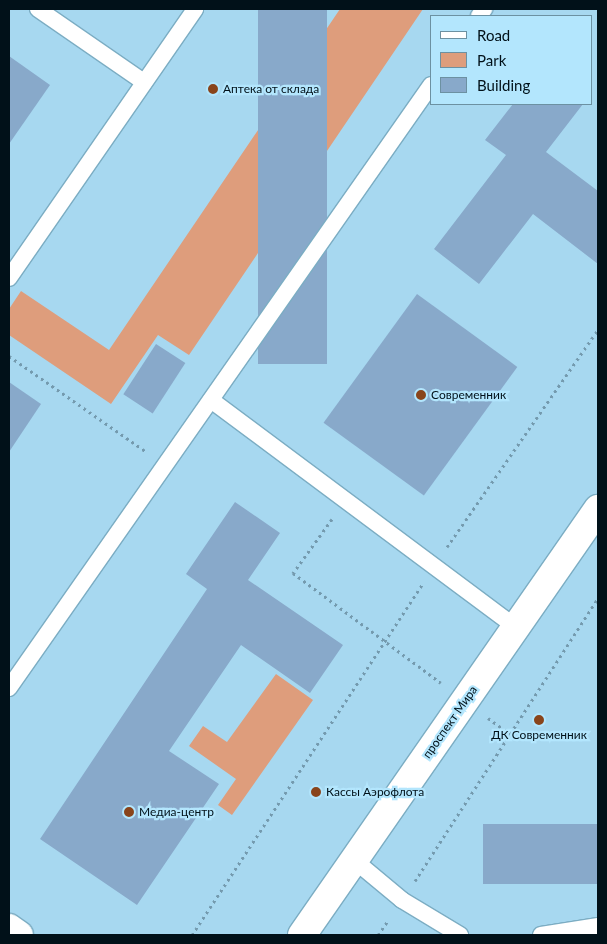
<!DOCTYPE html>
<meta charset="utf-8">
<style>
body{margin:0}
#map{position:relative;width:607px;height:944px;overflow:hidden;background:#a7d8f0;font-family:Lato,sans-serif}
div>[style]{position:absolute}
.green>*{inset:0;background:#de9d7c}
.building>*{inset:0;background:#88a9ca;transform-origin:0 0}
.path>*{height:3px;margin-top:-1.5px;transform-origin:0;background:repeating-linear-gradient(90deg,#749aae 0 2.5px,transparent 0 6.5px)}
.roads{filter:drop-shadow(1px 0 #7cadc3) drop-shadow(-1px 0 #7cadc3) drop-shadow(0 1px #7cadc3) drop-shadow(0 -1px #7cadc3)}
.lane>*{height:16px;margin:-8px;padding:0 8px;transform-origin:8px;border-radius:8px;background:#fff}
.street>*{height:28px;margin:-14px;padding:0 14px;transform-origin:14px;border-radius:14px;background:#fff}
.primary>*{height:28px;margin:-14px;padding:0 14px;transform-origin:14px;border-radius:14px;background:#fff}
.dots>*{width:14px;height:14px;translate:-50% -50%;box-sizing:border-box;border:2px solid #b3e6fd;border-radius:50%}
span{translate:-50% -50%;white-space:nowrap;text-align:center;line-height:1.15;-webkit-text-stroke:4.5px #b3e6fd;paint-order:stroke}
.poi-label{font-size:12px;color:#011119}
.left{translate:0 -50%;text-align:left}
.street-label{font-size:12px;color:#011119}
.frame{position:absolute;inset:0;border:10px solid #011119;pointer-events:none}
.legend{position:absolute;left:430px;top:15px;width:162px;height:90px;box-sizing:border-box;background:#b3e6fd;border:1px solid #6c91a2;margin:0;padding:6px 9px;list-style:none;font-size:15px;color:#011119}
.legend li{display:flex;align-items:center;gap:10px;height:25px}
.legend b{width:25px;border:1px solid #6c91a2}
</style>
<div id="map">
<div class="green">
<i style="clip-path:polygon(340px 9px,423px 9px,189px 355px,158px 335px,111px 404px,9px 335px,9px 309px,21px 291px,109px 350px)"></i>
<i style="clip-path:polygon(276px 674px,313px 700px,232px 815px,218px 805px,236px 779px,189px 746px,203px 726px,227px 742px)"></i>
</div>
<div class="building">
<i style="left:258px;top:9px;width:69px;height:355px"></i>
<i style="clip-path:polygon(9px 56px,50px 85px,9px 144px)"></i>
<i style="clip-path:polygon(513px 104px,583px 104px,546px 152px,598px 191px,598px 264px,533px 214px,479px 284px,434px 249px,506px 155px,485px 140px)"></i>
<i style="left:417px;top:294px;width:124px;height:159px;rotate:36deg"></i>
<i style="left:156px;top:344px;width:35px;height:60px;rotate:33deg"></i>
<i style="clip-path:polygon(9px 382px,41px 404px,9px 452px)"></i>
<i style="clip-path:polygon(235px 502px,280px 533px,248px 580px,343px 645px,310px 693px,241px 645px,169px 751px,219px 784px,137px 905px,40px 839px,207px 589px,186px 574px)"></i>
<i style="left:598px;top:824px;width:60px;height:115px;rotate:90deg"></i>
</div>
<div class="path">
<i style="left:9px;top:356px;width:166px;rotate:34.9deg"></i>
<i style="left:332px;top:519px;width:67px;rotate:125.8deg"></i>
<i style="left:293px;top:573px;width:184px;rotate:36.6deg"></i>
<i style="left:447px;top:547px;width:264px;rotate:-55.2deg"></i>
<i style="left:488px;top:718px;width:27px;rotate:36deg"></i>
<i style="left:415px;top:881px;width:337px;rotate:-57.1deg"></i>
<i style="left:192px;top:935px;width:419px;rotate:-56.7deg"></i>
<i style="left:378px;top:935px;width:19px;rotate:-55deg"></i>
</div>
<div class="roads">
<div class="lane">
<i style="left:38px;top:9px;width:129px;rotate:34.6deg"></i>
<i style="left:479px;top:16px;width:9px;rotate:-54deg"></i>
<i style="left:9px;top:278px;width:327px;rotate:-55.3deg"></i>
<i style="left:211px;top:400px;width:380px;rotate:36.7deg"></i>
<i style="left:9px;top:688px;width:736px;rotate:-55.01deg"></i>
<i style="left:354px;top:860px;width:62px;rotate:39.8deg"></i>
<i style="left:402px;top:900px;width:68px;rotate:31.1deg"></i>
<i style="left:541px;top:935px;width:58px;rotate:-9deg"></i>
</div>
<div class="street">
<i style="left:9px;top:928px;width:12px;rotate:35deg"></i>
</div>
<div class="primary">
<i style="left:302px;top:935px;width:519px;rotate:-55.21deg"></i>
</div>
</div>
<div class="dots">
<i style="left:213px;top:89px;background:#89441b"></i>
<i style="left:421px;top:395px;background:#89441b"></i>
<i style="left:539px;top:720px;background:#89441b"></i>
<i style="left:316px;top:792px;background:#89441b"></i>
<i style="left:129px;top:812px;background:#89441b"></i>
</div>
<div class="poi-label">
<span class="left" style="left:223px;top:89px">Аптека от склада</span>
<span class="left" style="left:431px;top:395px">Современник</span>
<span style="left:539px;top:735px">ДК Современник</span>
<span class="left" style="left:326px;top:792px">Кассы Аэрофлота</span>
<span class="left" style="left:139px;top:812px">Медиа-центр</span>
</div>
<div class="street-label">
<span style="left:450px;top:722px;rotate:-55deg">проспект Мира</span>
</div>
<div class="frame"></div>
<ul class="legend">
<li><b style="height:6px;background:#fff"></b>Road</li>
<li><b style="height:14px;background:#de9d7c"></b>Park</li>
<li><b style="height:14px;background:#88a9ca"></b>Building</li>
</ul>
</div>
